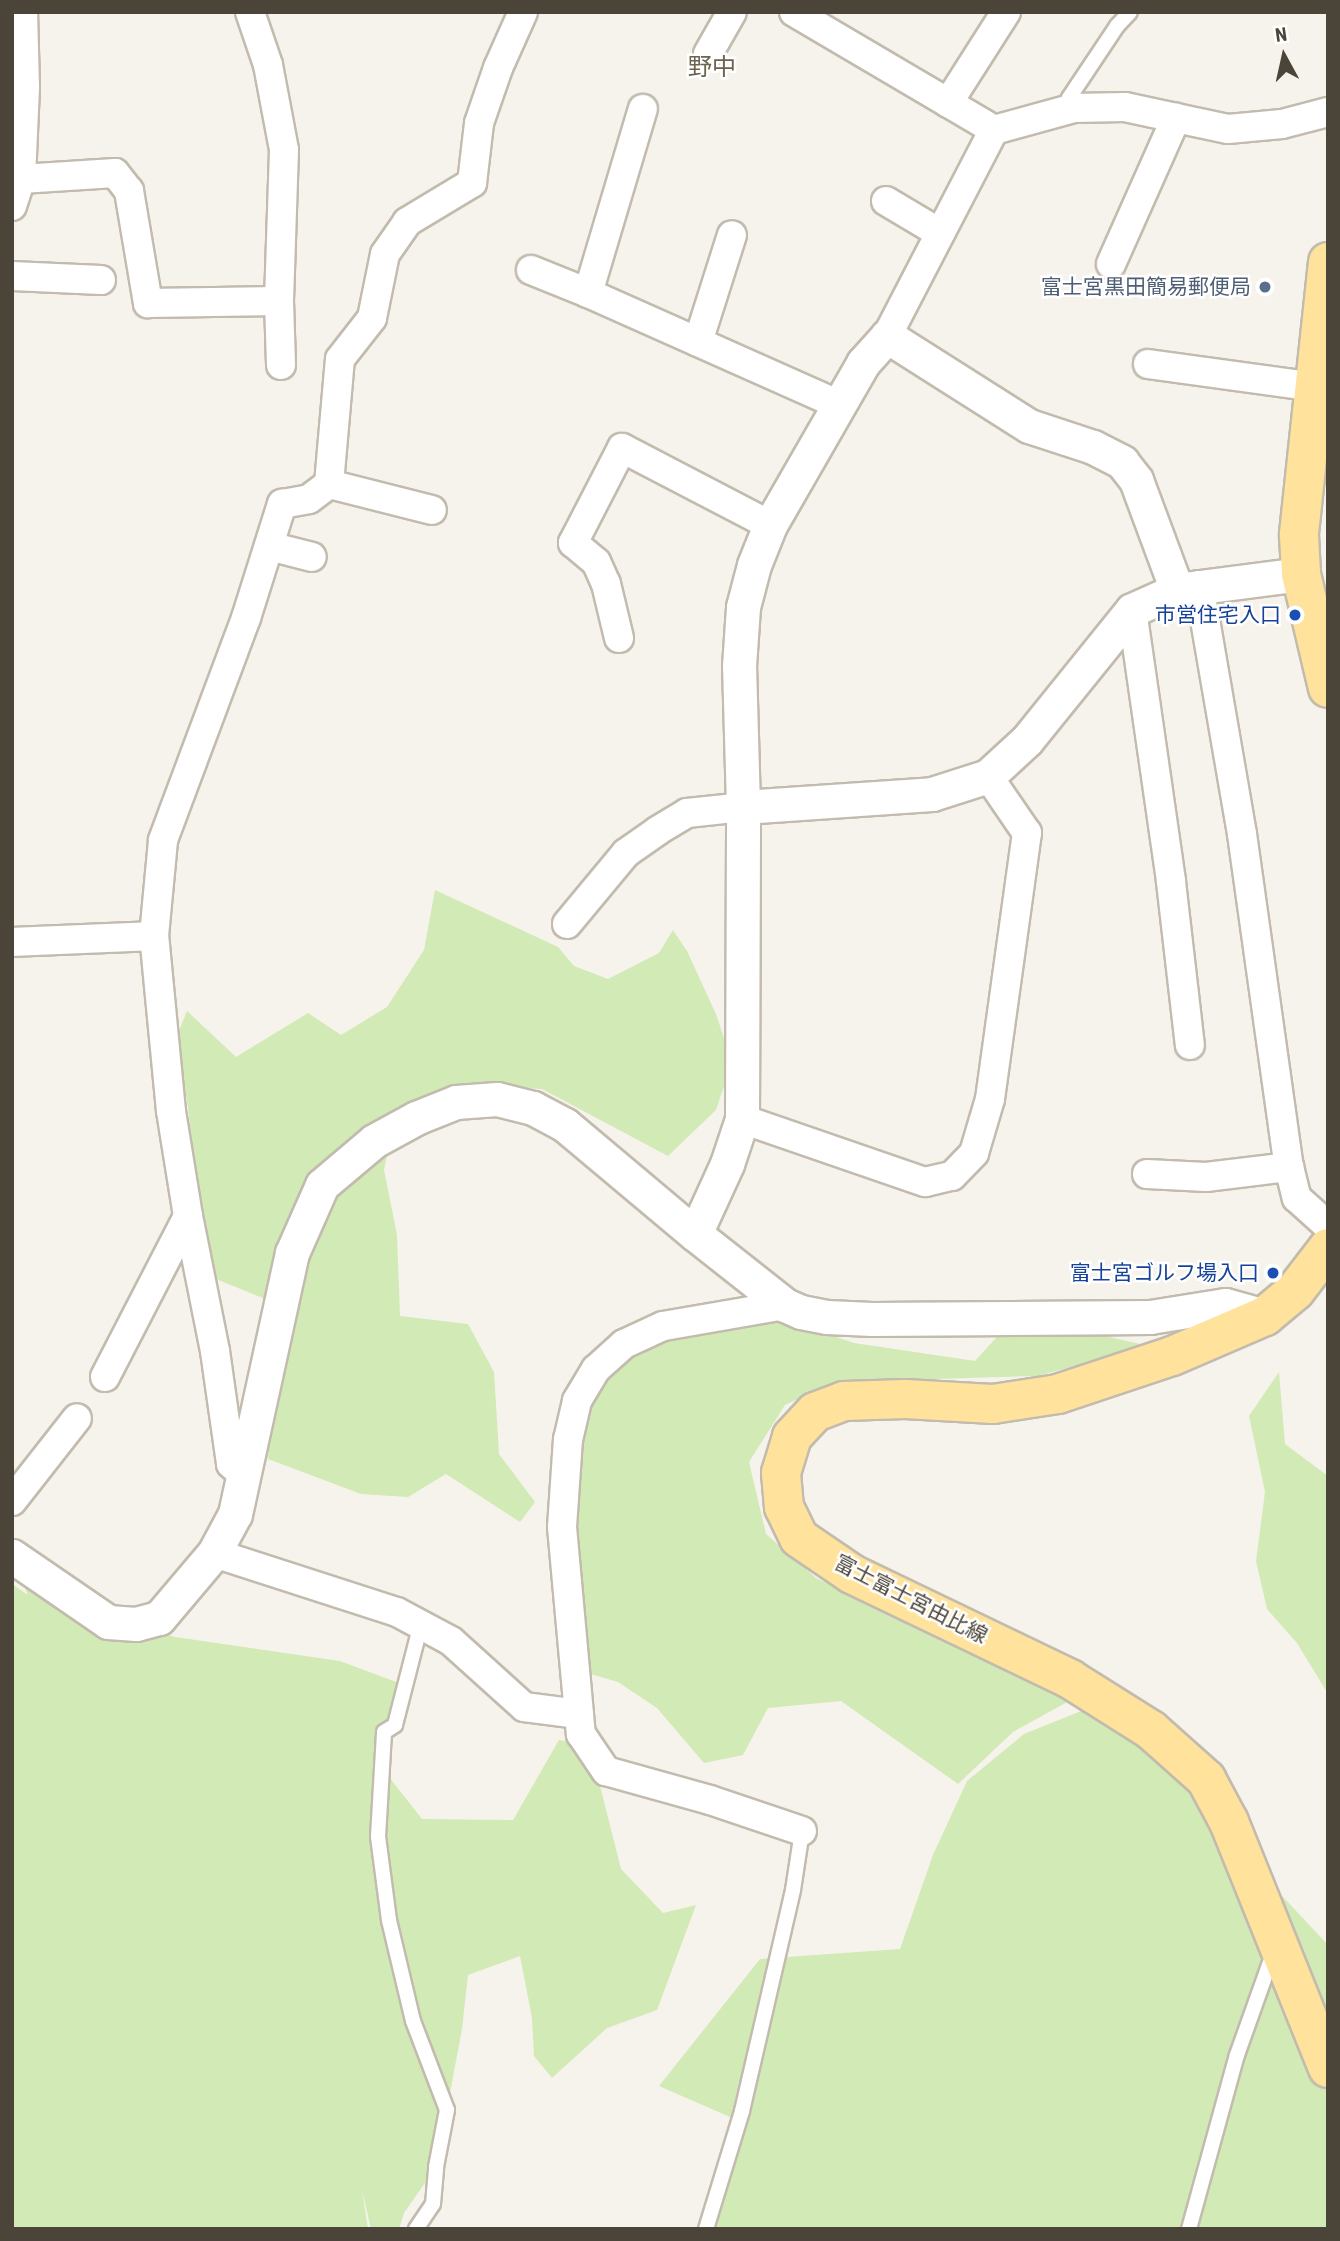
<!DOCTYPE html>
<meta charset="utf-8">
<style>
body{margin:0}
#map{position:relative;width:1340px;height:2241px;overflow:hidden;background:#f6f3ec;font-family:"Roboto Condensed","Noto Sans JP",sans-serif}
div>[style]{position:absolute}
.green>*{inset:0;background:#d2eab5}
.roads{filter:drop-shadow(2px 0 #c2bbae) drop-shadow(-2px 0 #c2bbae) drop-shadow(0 2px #c2bbae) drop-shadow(0 -2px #c2bbae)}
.service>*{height:14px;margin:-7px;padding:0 7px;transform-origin:7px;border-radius:7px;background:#fff}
.minor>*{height:28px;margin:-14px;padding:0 14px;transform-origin:14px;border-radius:14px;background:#fff}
.tertiary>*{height:33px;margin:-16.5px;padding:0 16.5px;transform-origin:16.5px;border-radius:16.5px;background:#fff}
.primary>*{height:38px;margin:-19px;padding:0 19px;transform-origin:19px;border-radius:19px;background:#ffe39c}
.dots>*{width:19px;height:19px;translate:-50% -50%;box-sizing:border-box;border:4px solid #fff;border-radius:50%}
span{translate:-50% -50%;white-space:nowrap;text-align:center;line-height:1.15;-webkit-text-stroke:5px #fff;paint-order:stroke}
.service-label{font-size:21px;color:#4e5e75}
.right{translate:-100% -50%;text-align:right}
.transit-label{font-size:21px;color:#164399}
.street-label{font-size:21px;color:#4b4439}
.quarter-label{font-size:24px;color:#6e6250}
.frame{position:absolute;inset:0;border:14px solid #4b4439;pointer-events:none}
.north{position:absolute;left:1249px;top:21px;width:70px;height:70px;-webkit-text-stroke:5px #fff;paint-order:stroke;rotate:352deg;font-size:19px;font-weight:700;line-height:28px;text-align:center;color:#4b4439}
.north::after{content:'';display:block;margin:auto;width:24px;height:32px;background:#4b4439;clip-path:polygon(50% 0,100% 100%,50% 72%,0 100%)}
</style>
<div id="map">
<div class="green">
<i style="clip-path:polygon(435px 890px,558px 947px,574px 966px,608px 979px,659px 953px,673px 930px,687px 951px,716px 1014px,732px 1062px,716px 1110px,668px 1156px,542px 1089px,474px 1084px,396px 1111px,384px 1170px,397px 1235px,400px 1316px,468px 1324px,494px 1372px,499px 1454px,535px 1502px,520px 1522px,446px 1474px,408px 1497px,361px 1494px,268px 1459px,275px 1303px,216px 1279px,198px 1210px,188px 1107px,176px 1038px,187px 1011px,236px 1057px,308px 1013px,341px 1035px,387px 1007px,424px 950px)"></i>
<i style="clip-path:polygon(770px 1314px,854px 1343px,975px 1361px,1006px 1327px,1075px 1329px,1140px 1344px,1105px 1358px,1037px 1376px,835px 1382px,785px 1405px,749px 1462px,766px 1534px,816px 1578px,1071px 1700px,1013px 1732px,958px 1784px,841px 1701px,768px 1708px,743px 1755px,704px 1763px,657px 1708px,618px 1682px,580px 1671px,571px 1583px,575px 1431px,600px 1386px,641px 1344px)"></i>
<i style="clip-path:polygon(1279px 1372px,1285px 1444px,1328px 1476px,1328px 1694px,1297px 1643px,1267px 1609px,1256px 1561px,1265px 1492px,1249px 1416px)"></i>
<i style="clip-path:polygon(12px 1584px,28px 1595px,25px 1588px,175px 1637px,340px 1661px,399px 1683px,378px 1763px,422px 1819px,513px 1820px,559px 1740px,590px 1746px,621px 1869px,663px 1913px,696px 1905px,657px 2010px,607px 2028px,552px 2078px,534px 2056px,532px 2018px,520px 1956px,468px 1975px,462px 2029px,436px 2167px,404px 2213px,399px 2229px,371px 2229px,362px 2190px,368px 2229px,12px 2229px)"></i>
<i style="clip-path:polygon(1101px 1703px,1227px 1770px,1240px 1851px,1328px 1945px,1328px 2229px,708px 2229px,746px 2124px,659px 2086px,760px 1959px,900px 1949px,933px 1855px,967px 1781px,1024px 1734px)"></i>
</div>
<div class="roads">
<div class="service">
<i style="left:1068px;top:110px;width:12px;rotate:-85deg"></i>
<i style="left:1069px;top:98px;width:87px;rotate:-56.3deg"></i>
<i style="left:1117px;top:26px;width:19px;rotate:-47deg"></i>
<i style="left:416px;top:2229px;width:30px;rotate:-56deg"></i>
<i style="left:433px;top:2204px;width:37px;rotate:-85deg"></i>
<i style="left:436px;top:2167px;width:58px;rotate:-79.1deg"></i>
<i style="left:447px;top:2110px;width:95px;rotate:-110.9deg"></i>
<i style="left:413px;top:2021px;width:104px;rotate:-103.4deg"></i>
<i style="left:389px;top:1920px;width:84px;rotate:-97.5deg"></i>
<i style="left:378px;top:1837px;width:105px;rotate:-86.7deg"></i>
<i style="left:384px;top:1732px;width:13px;rotate:-32deg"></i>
<i style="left:395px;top:1725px;width:104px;rotate:-75.6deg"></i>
<i style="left:706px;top:2229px;width:123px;rotate:-73deg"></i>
<i style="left:742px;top:2111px;width:227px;rotate:-77deg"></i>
<i style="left:793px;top:1890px;width:60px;rotate:-81.3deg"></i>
<i style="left:1189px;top:2229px;width:180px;rotate:-74.6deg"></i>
<i style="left:1237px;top:2055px;width:107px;rotate:-70.4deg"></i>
</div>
<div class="minor">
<i style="left:250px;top:12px;width:56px;rotate:71.2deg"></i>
<i style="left:268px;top:65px;width:86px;rotate:79.3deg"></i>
<i style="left:284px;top:150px;width:151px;rotate:91.9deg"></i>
<i style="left:279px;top:301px;width:64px;rotate:88.2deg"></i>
<i style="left:794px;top:12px;width:232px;rotate:30.5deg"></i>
<i style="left:994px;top:130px;width:83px;rotate:-15.4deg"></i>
<i style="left:1074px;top:108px;width:51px;rotate:-1.1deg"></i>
<i style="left:1125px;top:107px;width:105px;rotate:12.1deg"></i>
<i style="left:1228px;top:129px;width:54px;rotate:-5.3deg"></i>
<i style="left:1282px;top:124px;width:48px;rotate:-14.6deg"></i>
<i style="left:708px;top:54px;width:48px;rotate:-60.3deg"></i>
<i style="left:948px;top:103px;width:108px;rotate:-57.5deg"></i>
<i style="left:21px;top:179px;width:94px;rotate:-3.7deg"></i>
<i style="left:115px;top:173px;width:23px;rotate:52deg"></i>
<i style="left:129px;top:191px;width:114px;rotate:80.4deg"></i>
<i style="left:148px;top:303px;width:131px;rotate:-0.9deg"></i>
<i style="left:886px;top:201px;width:63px;rotate:30.7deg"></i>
<i style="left:12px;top:206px;width:28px;rotate:-72deg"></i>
<i style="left:21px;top:179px;width:92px;rotate:-87.5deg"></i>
<i style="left:25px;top:87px;width:75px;rotate:-91.5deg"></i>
<i style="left:1111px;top:264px;width:160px;rotate:-66deg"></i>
<i style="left:531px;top:270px;width:61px;rotate:22deg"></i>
<i style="left:588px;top:293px;width:276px;rotate:24deg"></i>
<i style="left:12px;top:276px;width:89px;rotate:2.6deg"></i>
<i style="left:588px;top:293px;width:192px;rotate:-73.4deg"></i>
<i style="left:887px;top:336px;width:232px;rotate:-62.6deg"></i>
<i style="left:698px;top:342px;width:112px;rotate:-72.4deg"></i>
<i style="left:1148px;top:364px;width:169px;rotate:7.8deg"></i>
<i style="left:329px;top:484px;width:106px;rotate:14.2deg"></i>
<i style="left:269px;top:546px;width:44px;rotate:14.3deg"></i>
<i style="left:1199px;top:585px;width:253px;rotate:80.2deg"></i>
<i style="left:1242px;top:834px;width:336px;rotate:82deg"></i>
<i style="left:1289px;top:1167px;width:32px;rotate:76deg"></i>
<i style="left:1297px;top:1198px;width:42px;rotate:42.1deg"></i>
<i style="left:1132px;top:610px;width:275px;rotate:81.8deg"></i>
<i style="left:1171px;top:882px;width:164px;rotate:83.4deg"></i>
<i style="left:619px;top:638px;width:56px;rotate:-103.5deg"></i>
<i style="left:606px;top:584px;width:24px;rotate:-114deg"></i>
<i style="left:596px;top:562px;width:30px;rotate:-140deg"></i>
<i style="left:573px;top:543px;width:107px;rotate:-62.7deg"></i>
<i style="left:622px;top:448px;width:167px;rotate:27.5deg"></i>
<i style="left:567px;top:924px;width:92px;rotate:-50.3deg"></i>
<i style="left:626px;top:853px;width:38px;rotate:-35deg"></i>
<i style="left:657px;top:831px;width:35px;rotate:-31deg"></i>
<i style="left:687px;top:813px;width:56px;rotate:-6.1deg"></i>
<i style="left:12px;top:942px;width:142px;rotate:-2.4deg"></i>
<i style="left:742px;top:1119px;width:194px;rotate:19deg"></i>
<i style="left:925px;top:1182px;width:28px;rotate:-13deg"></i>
<i style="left:952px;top:1176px;width:32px;rotate:-46deg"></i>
<i style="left:974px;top:1153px;width:56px;rotate:-73.5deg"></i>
<i style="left:990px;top:1099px;width:269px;rotate:-82.1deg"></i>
<i style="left:1027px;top:833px;width:69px;rotate:-124.4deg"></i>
<i style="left:1147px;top:1174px;width:59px;rotate:2.9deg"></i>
<i style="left:1206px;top:1177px;width:84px;rotate:-6.9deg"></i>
<i style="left:188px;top:1216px;width:106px;rotate:-99.2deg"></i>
<i style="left:171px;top:1111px;width:176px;rotate:-95.5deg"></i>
<i style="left:154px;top:936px;width:96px;rotate:-84.6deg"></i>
<i style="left:163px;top:840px;width:237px;rotate:-69.5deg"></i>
<i style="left:246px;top:618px;width:120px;rotate:-72.5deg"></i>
<i style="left:282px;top:504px;width:27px;rotate:-10deg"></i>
<i style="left:309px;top:499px;width:25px;rotate:-37deg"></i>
<i style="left:329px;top:484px;width:125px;rotate:-85deg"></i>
<i style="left:340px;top:359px;width:52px;rotate:-52deg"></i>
<i style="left:372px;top:318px;width:65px;rotate:-78.5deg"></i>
<i style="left:385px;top:254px;width:39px;rotate:-55deg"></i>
<i style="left:407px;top:222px;width:76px;rotate:-31deg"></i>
<i style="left:472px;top:183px;width:60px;rotate:-83.3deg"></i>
<i style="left:479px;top:123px;width:58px;rotate:-70.9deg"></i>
<i style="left:498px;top:68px;width:61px;rotate:-65.9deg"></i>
<i style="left:785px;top:1305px;width:124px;rotate:170.2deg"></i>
<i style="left:663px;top:1326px;width:43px;rotate:155.2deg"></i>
<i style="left:624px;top:1344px;width:38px;rotate:138deg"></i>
<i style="left:596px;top:1369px;width:37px;rotate:121deg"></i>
<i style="left:577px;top:1401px;width:39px;rotate:103deg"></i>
<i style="left:568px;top:1439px;width:88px;rotate:93.9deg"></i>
<i style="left:562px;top:1527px;width:208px;rotate:84.8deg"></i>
<i style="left:581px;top:1734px;width:45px;rotate:56deg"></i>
<i style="left:606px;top:1771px;width:108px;rotate:15.6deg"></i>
<i style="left:710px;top:1800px;width:97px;rotate:18.6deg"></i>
<i style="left:105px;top:1377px;width:181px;rotate:-62.7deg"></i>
<i style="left:188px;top:1216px;width:138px;rotate:78.7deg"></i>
<i style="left:215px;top:1351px;width:114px;rotate:81.9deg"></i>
<i style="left:231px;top:1464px;width:18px;rotate:41deg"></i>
<i style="left:12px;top:1501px;width:105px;rotate:-51.9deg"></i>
<i style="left:214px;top:1553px;width:192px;rotate:17.9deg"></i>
<i style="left:397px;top:1612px;width:61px;rotate:28.2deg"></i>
<i style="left:451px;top:1641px;width:98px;rotate:42.1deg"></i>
<i style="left:524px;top:1707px;width:55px;rotate:7.3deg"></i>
</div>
<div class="tertiary">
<i style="left:743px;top:807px;width:189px;rotate:-3.9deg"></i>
<i style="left:932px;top:794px;width:59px;rotate:-17.8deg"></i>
<i style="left:988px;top:776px;width:53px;rotate:-42.7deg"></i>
<i style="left:1027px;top:740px;width:167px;rotate:-51.1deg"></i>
<i style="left:1132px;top:610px;width:49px;rotate:-24deg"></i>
<i style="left:1177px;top:590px;width:125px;rotate:-7.4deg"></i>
<i style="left:695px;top:1234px;width:77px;rotate:-65.4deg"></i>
<i style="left:727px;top:1164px;width:47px;rotate:-71.6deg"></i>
<i style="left:742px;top:1119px;width:312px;rotate:-89.8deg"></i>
<i style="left:743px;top:807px;width:141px;rotate:-91.6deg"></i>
<i style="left:739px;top:666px;width:59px;rotate:-86.1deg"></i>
<i style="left:743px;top:607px;width:43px;rotate:-75.3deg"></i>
<i style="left:754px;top:565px;width:43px;rotate:-68.2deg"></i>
<i style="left:770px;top:525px;width:187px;rotate:-60.1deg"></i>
<i style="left:863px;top:363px;width:36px;rotate:-48deg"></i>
<i style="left:887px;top:336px;width:168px;rotate:32.4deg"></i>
<i style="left:1029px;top:426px;width:67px;rotate:18.2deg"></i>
<i style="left:1093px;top:447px;width:33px;rotate:27deg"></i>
<i style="left:1122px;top:462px;width:23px;rotate:52deg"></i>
<i style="left:1136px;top:480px;width:117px;rotate:69.6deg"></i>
<i style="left:12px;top:1556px;width:116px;rotate:34.5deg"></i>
<i style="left:108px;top:1622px;width:28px;rotate:4deg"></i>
<i style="left:136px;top:1624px;width:24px;rotate:-15deg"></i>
<i style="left:159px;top:1618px;width:85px;rotate:-49.8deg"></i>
<i style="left:214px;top:1553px;width:44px;rotate:-61.7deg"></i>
<i style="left:235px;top:1514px;width:267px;rotate:-77.7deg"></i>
<i style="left:292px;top:1253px;width:74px;rotate:-66.2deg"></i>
<i style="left:322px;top:1185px;width:68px;rotate:-40.2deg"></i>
<i style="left:374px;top:1141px;width:48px;rotate:-28.7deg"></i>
<i style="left:416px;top:1118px;width:43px;rotate:-21.8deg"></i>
<i style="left:456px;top:1102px;width:41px;rotate:-4.2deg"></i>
<i style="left:497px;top:1099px;width:37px;rotate:14deg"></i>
<i style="left:533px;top:1108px;width:36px;rotate:28deg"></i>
<i style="left:565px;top:1125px;width:170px;rotate:40deg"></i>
<i style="left:695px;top:1234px;width:115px;rotate:38.3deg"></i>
<i style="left:785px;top:1305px;width:17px;rotate:24deg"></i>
<i style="left:801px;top:1312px;width:26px;rotate:11deg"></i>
<i style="left:827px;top:1317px;width:45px;rotate:2.5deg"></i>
<i style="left:872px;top:1319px;width:278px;rotate:-0.4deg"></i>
<i style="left:1150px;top:1317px;width:76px;rotate:-9.1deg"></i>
<i style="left:1225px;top:1305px;width:41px;rotate:15.4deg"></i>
</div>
<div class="primary">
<i style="left:1328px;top:262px;width:275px;rotate:96.1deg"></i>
<i style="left:1299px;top:535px;width:39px;rotate:87deg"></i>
<i style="left:1301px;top:574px;width:117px;rotate:76.7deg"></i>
<i style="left:1328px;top:1248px;width:54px;rotate:127.5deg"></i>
<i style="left:1295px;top:1291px;width:39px;rotate:140deg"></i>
<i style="left:1265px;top:1316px;width:101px;rotate:156.7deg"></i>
<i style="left:1172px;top:1356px;width:120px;rotate:161.6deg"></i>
<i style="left:1058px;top:1394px;width:66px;rotate:171.3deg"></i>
<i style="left:993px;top:1404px;width:88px;rotate:-176.7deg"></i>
<i style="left:905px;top:1399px;width:61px;rotate:178.1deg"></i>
<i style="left:844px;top:1401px;width:31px;rotate:159deg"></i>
<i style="left:815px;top:1412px;width:34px;rotate:133deg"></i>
<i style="left:792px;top:1437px;width:38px;rotate:107deg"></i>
<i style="left:781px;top:1473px;width:34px;rotate:85deg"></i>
<i style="left:784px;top:1507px;width:34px;rotate:64deg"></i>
<i style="left:799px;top:1538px;width:64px;rotate:34.2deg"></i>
<i style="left:852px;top:1574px;width:242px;rotate:25.7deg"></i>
<i style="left:1070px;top:1679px;width:96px;rotate:32.2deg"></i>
<i style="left:1151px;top:1730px;width:74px;rotate:41.7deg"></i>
<i style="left:1206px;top:1779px;width:49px;rotate:61.9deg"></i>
<i style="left:1229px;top:1822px;width:265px;rotate:68.1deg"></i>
</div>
</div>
<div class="dots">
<i style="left:1265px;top:287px;background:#5c6f8a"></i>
<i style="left:1295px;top:615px;background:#1a4fb4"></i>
<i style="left:1273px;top:1273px;background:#1a4fb4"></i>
</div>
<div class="service-label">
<span class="right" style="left:1251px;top:287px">富士宮黒田簡易郵便局</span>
</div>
<div class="transit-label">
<span class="right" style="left:1281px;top:615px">市営住宅入口</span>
<span class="right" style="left:1259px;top:1273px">富士宮ゴルフ場入口</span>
</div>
<div class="street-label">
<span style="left:911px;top:1599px;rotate:27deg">富士富士宮由比線</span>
</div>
<div class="quarter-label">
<span style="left:712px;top:68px">野中</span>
</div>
<div class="frame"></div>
<div class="north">N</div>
</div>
